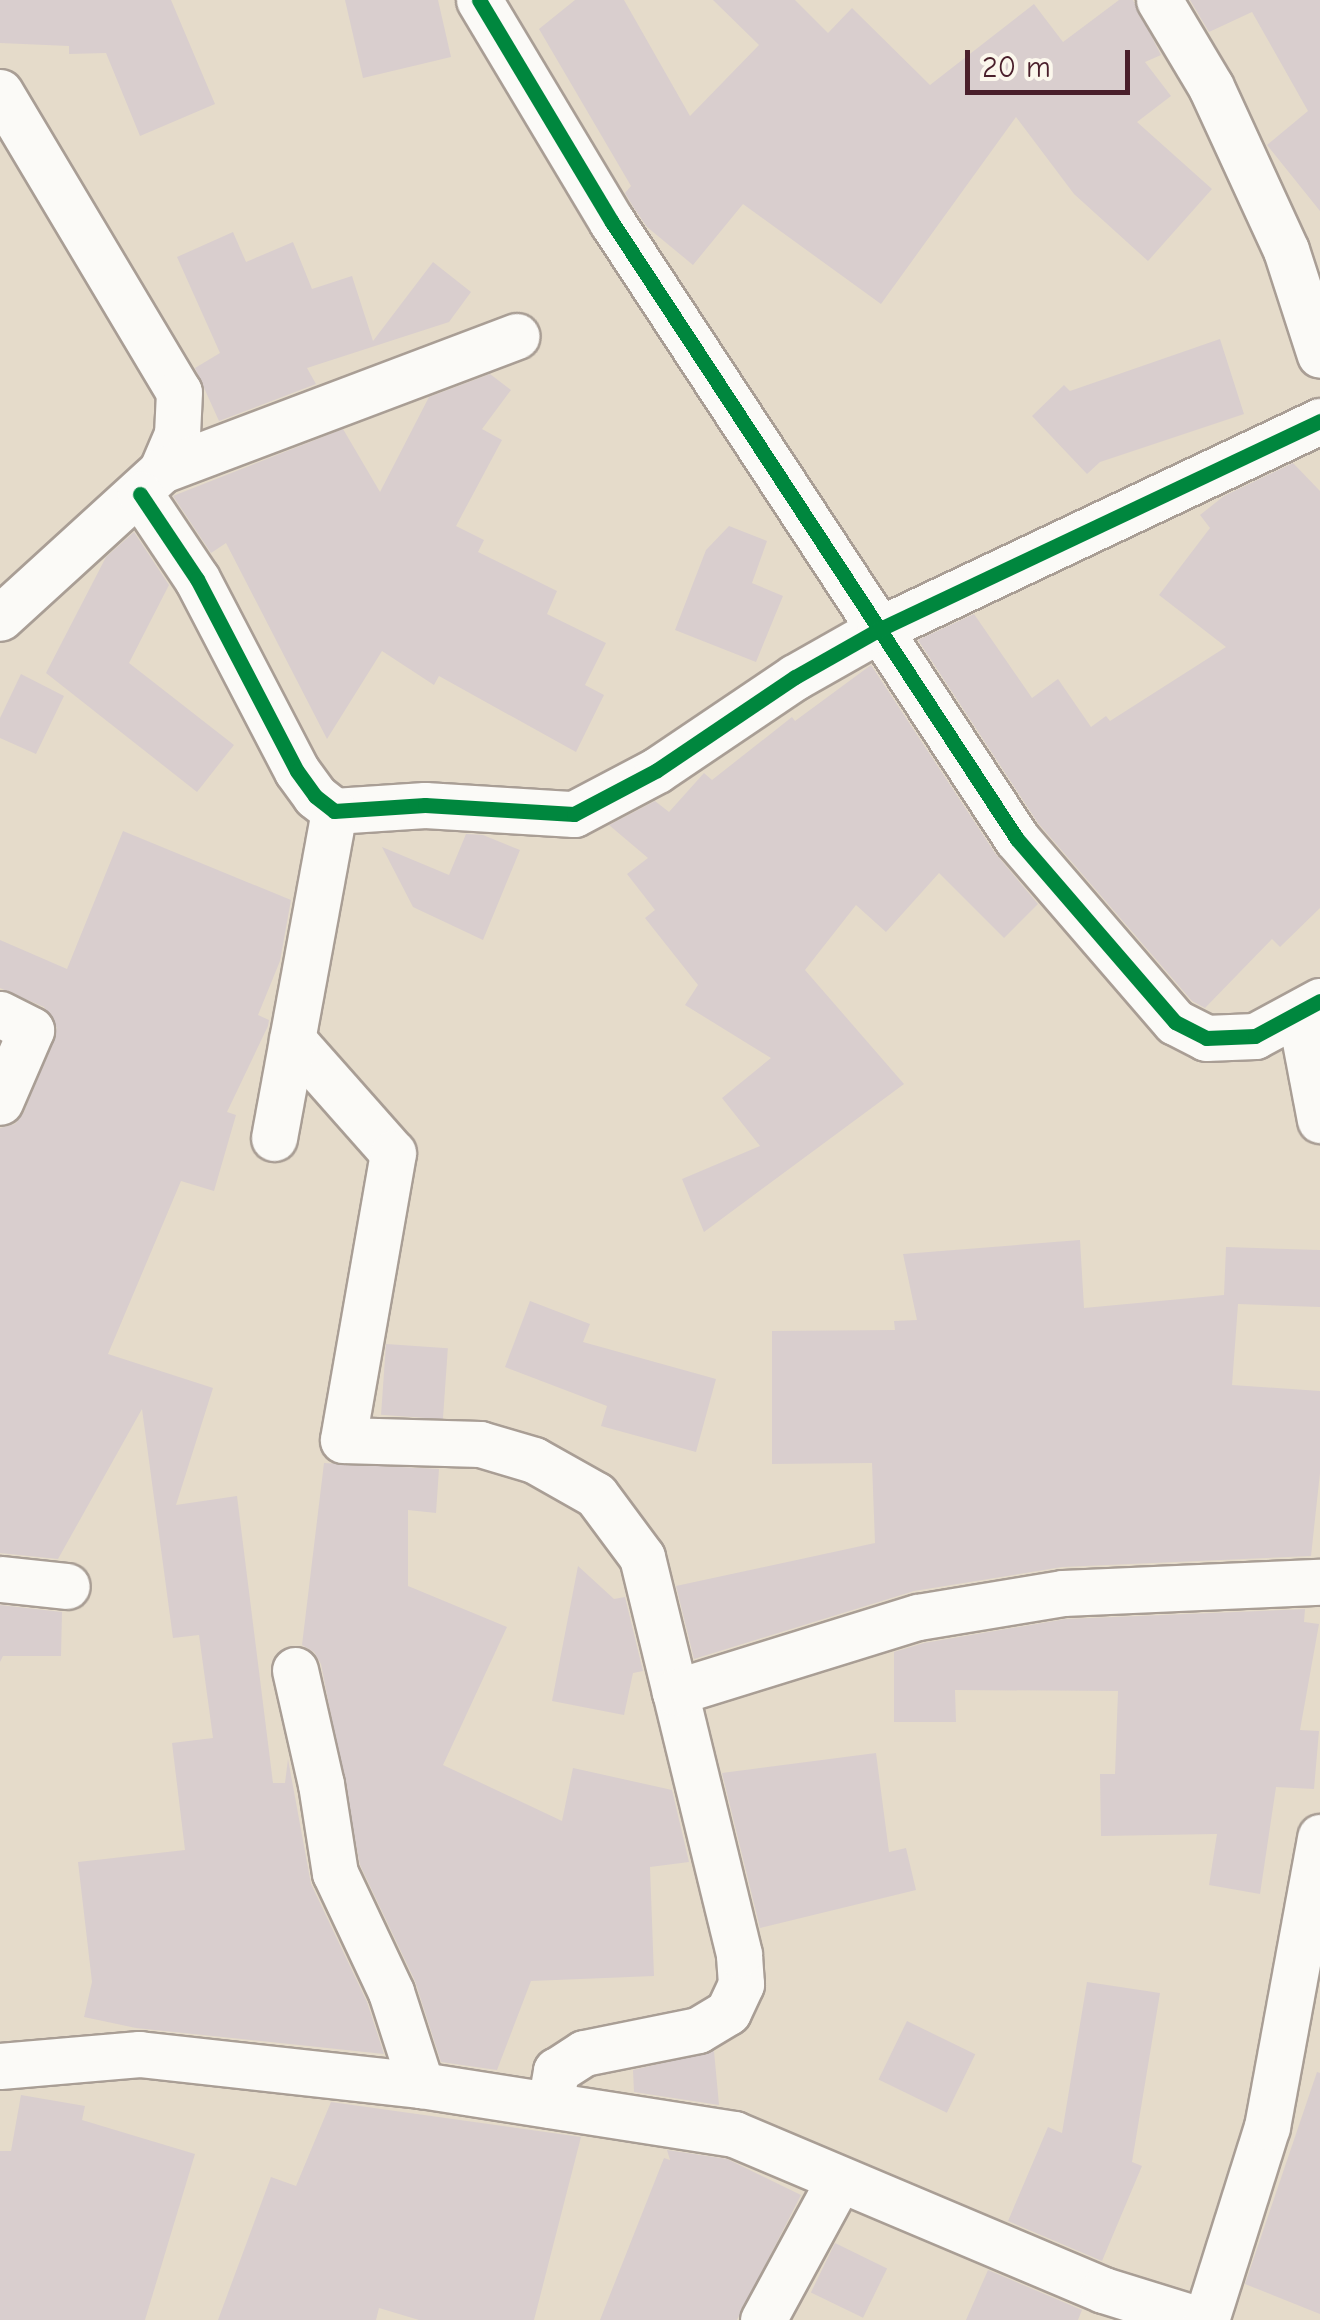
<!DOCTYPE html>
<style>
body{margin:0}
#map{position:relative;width:1320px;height:2320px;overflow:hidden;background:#e5dbca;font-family:"Comic Neue",sans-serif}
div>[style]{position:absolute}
.building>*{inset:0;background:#d9cece;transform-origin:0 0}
.roads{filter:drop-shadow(2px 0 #a99e95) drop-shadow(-2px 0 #a99e95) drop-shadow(0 2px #a99e95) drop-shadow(0 -2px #a99e95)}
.minor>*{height:45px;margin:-22.5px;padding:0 22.5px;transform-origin:22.5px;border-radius:22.5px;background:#fbfaf7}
.cycleway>*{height:15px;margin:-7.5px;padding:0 7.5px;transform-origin:7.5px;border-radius:7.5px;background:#00873e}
span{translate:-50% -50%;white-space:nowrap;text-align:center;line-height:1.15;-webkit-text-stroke:10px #fbf7ec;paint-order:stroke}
.scale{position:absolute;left:965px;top:50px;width:165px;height:45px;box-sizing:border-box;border:5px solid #4a1f2b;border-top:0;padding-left:12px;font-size:30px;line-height:35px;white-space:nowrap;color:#4a1f2b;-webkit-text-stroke:8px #fbf7ec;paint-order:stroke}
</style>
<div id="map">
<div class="building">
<i style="clip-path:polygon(0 0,171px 0,215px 104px,140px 136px,106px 53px,69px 54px,69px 46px,0 43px)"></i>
<i style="clip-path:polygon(345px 0,438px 0,451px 57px,363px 78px)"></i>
<i style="clip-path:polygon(575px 0,624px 0,690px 116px,759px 45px,713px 0,795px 0,828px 33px,852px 8px,930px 85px,1034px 4px,1063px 42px,1119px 0,1133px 0,1161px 55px,1145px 62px,1171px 96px,1137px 122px,1212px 189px,1148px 261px,1074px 194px,1016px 117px,881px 304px,743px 204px,693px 265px,647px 227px,634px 208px,625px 193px,631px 186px,539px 29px)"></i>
<i style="clip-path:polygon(1190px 0,1320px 0,1320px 211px,1267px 145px,1308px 111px,1252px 12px,1209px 32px)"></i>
<i style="clip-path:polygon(233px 232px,246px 262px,293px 242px,312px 289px,352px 276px,373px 341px,433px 262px,471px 292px,449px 322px,307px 368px,316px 384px,219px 421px,195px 368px,220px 353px,177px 257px)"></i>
<i style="clip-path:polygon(1220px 339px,1244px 414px,1100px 462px,1087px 474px,1032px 416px,1064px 385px,1070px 391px)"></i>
<i style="clip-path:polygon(490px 374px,511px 390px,482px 429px,502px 440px,456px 526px,484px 540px,478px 552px,557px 591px,547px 614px,606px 643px,585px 685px,604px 695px,576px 752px,439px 676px,434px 685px,382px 651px,327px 739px,226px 543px,211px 553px,173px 496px,343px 429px,380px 492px,429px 397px)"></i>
<i style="clip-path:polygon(1293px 463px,1320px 491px,1320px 908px,1280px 947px,1272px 939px,1205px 1008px,1192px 1001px,1038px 823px,918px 640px,974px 614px,1032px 698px,1058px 679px,1091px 727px,1106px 716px,1110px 721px,1226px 647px,1159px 595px,1210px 528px,1200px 515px,1224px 496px)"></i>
<i style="clip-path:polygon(729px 526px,767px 541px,752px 583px,783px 596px,756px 662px,675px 630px,706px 550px)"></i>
<i style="clip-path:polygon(134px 532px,169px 585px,129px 663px,234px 745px,197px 792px,46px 673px,106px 557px)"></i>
<i style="clip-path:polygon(871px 665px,995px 853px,1038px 904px,1004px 938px,939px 873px,886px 932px,856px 905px,805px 970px,904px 1084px,704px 1232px,682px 1179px,760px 1146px,722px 1098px,771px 1058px,685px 1005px,698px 985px,645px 918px,655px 910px,627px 874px,648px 858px,609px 825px,655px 801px,669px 812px,704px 773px,712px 780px,792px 717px,795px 721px)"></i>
<i style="clip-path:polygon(21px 674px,64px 696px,36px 754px,0 738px,0 718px)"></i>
<i style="clip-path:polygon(123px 831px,291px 900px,280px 961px,258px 1015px,269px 1020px,268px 1026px,227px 1112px,236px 1115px,214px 1191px,181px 1181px,108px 1354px,213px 1388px,176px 1505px,237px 1496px,273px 1783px,285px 1783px,288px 1759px,311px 1884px,367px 2002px,384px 2054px,136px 2028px,84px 2017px,92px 1982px,78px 1862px,185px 1850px,172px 1743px,213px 1738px,199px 1635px,173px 1638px,142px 1409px,58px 1559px,0 1553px,0 1128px,15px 1124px,24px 1112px,57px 1028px,44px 1007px,0 988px,0 940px,67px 969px)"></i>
<i style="clip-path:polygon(466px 834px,483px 835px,520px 850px,483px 940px,413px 907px,382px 847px,449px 875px)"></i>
<i style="clip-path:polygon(1080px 1240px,1084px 1308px,1224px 1295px,1226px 1247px,1320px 1250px,1320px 1307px,1238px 1304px,1232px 1385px,1320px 1391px,1320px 1473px,1311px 1556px,1062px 1567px,914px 1591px,694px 1659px,676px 1586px,875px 1543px,872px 1463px,772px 1464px,772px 1331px,895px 1330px,894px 1321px,917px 1320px,903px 1254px)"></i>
<i style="clip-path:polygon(530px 1301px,590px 1324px,583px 1342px,716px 1379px,696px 1452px,601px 1426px,607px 1406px,505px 1367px)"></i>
<i style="left:386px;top:1344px;width:62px;height:71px;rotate:4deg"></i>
<i style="clip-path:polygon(324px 1463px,439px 1469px,436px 1513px,408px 1510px,408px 1586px,507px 1627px,443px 1765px,562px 1821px,573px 1768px,672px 1790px,689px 1862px,650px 1867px,654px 1976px,531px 1981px,497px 2070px,441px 2062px,415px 1981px,360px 1865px,321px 1664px,314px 1652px,302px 1645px)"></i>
<i style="clip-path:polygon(578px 1566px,614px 1599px,625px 1597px,643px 1671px,633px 1673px,624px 1715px,552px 1701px)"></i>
<i style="clip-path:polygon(0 1605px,62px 1612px,61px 1656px,3px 1656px,0 1662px)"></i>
<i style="clip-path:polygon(1305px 1609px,1304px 1622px,1319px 1624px,1300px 1730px,1319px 1731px,1314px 1789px,1276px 1787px,1260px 1894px,1209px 1885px,1217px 1834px,1101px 1836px,1100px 1774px,1115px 1774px,1118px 1691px,955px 1690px,956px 1722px,894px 1722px,894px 1652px,924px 1643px,1066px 1619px)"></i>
<i style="clip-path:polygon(876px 1753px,889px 1852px,906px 1848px,916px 1890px,760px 1928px,722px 1773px)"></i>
<i style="clip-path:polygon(1087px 1982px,1160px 1993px,1132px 2162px,1142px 2166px,1102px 2261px,1008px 2221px,1048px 2127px,1062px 2133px)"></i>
<i style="left:907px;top:2021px;width:76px;height:65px;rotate:26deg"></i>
<i style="clip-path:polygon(714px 2051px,719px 2105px,634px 2092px,633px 2070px)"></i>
<i style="clip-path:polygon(1317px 2072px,1320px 2073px,1320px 2314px,1245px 2284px)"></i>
<i style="clip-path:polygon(21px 2095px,85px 2106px,82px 2120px,195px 2154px,145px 2320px,0 2320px,0 2151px,11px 2151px)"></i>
<i style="clip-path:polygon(331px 2102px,581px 2137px,534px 2320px,419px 2320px,379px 2308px,376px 2320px,218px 2320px,271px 2177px,296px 2186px)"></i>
<i style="clip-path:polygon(667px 2150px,727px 2159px,801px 2195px,737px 2320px,600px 2320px,664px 2158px,670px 2160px)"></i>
<i style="left:835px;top:2243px;width:58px;height:55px;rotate:26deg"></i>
<i style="clip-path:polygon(988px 2270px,1082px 2310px,1078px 2320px,966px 2320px)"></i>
</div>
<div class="roads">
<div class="minor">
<i style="left:479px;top:0;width:259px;rotate:59.1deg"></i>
<i style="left:612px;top:222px;width:738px;rotate:56.72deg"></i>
<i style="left:1017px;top:839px;width:242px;rotate:49.2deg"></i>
<i style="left:1175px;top:1022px;width:35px;rotate:27deg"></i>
<i style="left:1206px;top:1038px;width:49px;rotate:-2.3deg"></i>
<i style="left:1255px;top:1036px;width:74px;rotate:-28.3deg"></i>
<i style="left:1159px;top:0;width:101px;rotate:59.1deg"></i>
<i style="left:1211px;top:87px;width:179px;rotate:65.3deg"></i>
<i style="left:1286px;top:250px;width:110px;rotate:72.1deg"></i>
<i style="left:0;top:92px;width:349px;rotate:59.2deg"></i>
<i style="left:179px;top:392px;width:42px;rotate:92.7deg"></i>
<i style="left:177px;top:434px;width:39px;rotate:113deg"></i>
<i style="left:162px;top:470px;width:219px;rotate:137.6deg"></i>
<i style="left:162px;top:470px;width:379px;rotate:-20.7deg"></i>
<i style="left:140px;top:494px;width:102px;rotate:56.2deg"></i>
<i style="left:197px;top:579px;width:216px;rotate:62.5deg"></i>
<i style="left:297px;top:771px;width:31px;rotate:54deg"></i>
<i style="left:315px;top:796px;width:24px;rotate:38deg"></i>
<i style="left:334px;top:811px;width:91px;rotate:-3.8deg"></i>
<i style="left:425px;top:805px;width:149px;rotate:3.5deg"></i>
<i style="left:574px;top:814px;width:94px;rotate:-27.9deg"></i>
<i style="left:657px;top:770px;width:166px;rotate:-34deg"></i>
<i style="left:795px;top:677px;width:98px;rotate:-29.5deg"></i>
<i style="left:880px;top:629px;width:487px;rotate:-25.3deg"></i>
<i style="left:0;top:1014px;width:35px;rotate:27deg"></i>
<i style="left:31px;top:1030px;width:78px;rotate:113.3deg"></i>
<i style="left:1300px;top:1015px;width:107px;rotate:79.2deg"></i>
<i style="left:292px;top:1039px;width:152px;rotate:48.5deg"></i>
<i style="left:393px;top:1153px;width:291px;rotate:99.9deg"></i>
<i style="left:343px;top:1440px;width:137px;rotate:1.7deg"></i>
<i style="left:480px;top:1444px;width:56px;rotate:16.5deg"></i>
<i style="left:534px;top:1460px;width:71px;rotate:29.4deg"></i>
<i style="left:596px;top:1495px;width:77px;rotate:53.4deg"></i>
<i style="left:642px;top:1557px;width:139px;rotate:76.3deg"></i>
<i style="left:274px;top:1138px;width:332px;rotate:-79.6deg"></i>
<i style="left:0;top:1579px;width:67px;rotate:6deg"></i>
<i style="left:295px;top:1670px;width:117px;rotate:77.2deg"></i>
<i style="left:321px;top:1784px;width:90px;rotate:81.1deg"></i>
<i style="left:335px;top:1873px;width:132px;rotate:64.8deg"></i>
<i style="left:391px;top:1992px;width:98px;rotate:72.1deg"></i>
<i style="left:0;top:2066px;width:140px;rotate:-4.9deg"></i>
<i style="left:139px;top:2054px;width:284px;rotate:6.3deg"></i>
<i style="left:421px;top:2085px;width:317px;rotate:8.9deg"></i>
<i style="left:734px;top:2134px;width:401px;rotate:22.9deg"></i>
<i style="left:1103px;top:2290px;width:102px;rotate:17.2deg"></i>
<i style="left:550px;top:2105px;width:35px;rotate:-80deg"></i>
<i style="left:556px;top:2071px;width:33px;rotate:-33deg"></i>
<i style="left:584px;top:2053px;width:116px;rotate:-11.4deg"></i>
<i style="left:698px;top:2030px;width:35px;rotate:-31deg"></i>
<i style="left:728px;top:2012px;width:31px;rotate:-65deg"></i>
<i style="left:741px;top:1984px;width:30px;rotate:-94deg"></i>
<i style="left:739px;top:1954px;width:270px;rotate:-103.7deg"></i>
<i style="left:675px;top:1692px;width:254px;rotate:-17.2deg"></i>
<i style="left:918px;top:1617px;width:147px;rotate:-9.4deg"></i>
<i style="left:1063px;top:1593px;width:257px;rotate:-2.5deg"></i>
<i style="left:763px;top:2320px;width:159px;rotate:-61.5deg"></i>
<i style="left:1206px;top:2320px;width:202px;rotate:-72.5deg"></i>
<i style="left:1267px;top:2127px;width:295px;rotate:-79.6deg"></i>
</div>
</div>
<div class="cycleway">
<i style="left:479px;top:0;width:259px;rotate:59.1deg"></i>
<i style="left:612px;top:222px;width:738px;rotate:56.72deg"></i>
<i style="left:1017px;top:839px;width:242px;rotate:49.2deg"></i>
<i style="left:1175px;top:1022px;width:35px;rotate:27deg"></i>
<i style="left:1206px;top:1038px;width:49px;rotate:-2.3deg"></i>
<i style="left:1255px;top:1036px;width:74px;rotate:-28.3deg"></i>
<i style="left:140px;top:494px;width:102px;rotate:56.2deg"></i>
<i style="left:197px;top:579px;width:216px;rotate:62.5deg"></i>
<i style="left:297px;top:771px;width:31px;rotate:54deg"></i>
<i style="left:315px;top:796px;width:24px;rotate:38deg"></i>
<i style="left:334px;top:811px;width:91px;rotate:-3.8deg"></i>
<i style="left:425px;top:805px;width:149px;rotate:3.5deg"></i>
<i style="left:574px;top:814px;width:94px;rotate:-27.9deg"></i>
<i style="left:657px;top:770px;width:166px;rotate:-34deg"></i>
<i style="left:795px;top:677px;width:98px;rotate:-29.5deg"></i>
<i style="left:880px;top:629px;width:487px;rotate:-25.3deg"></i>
</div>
<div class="scale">20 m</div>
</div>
